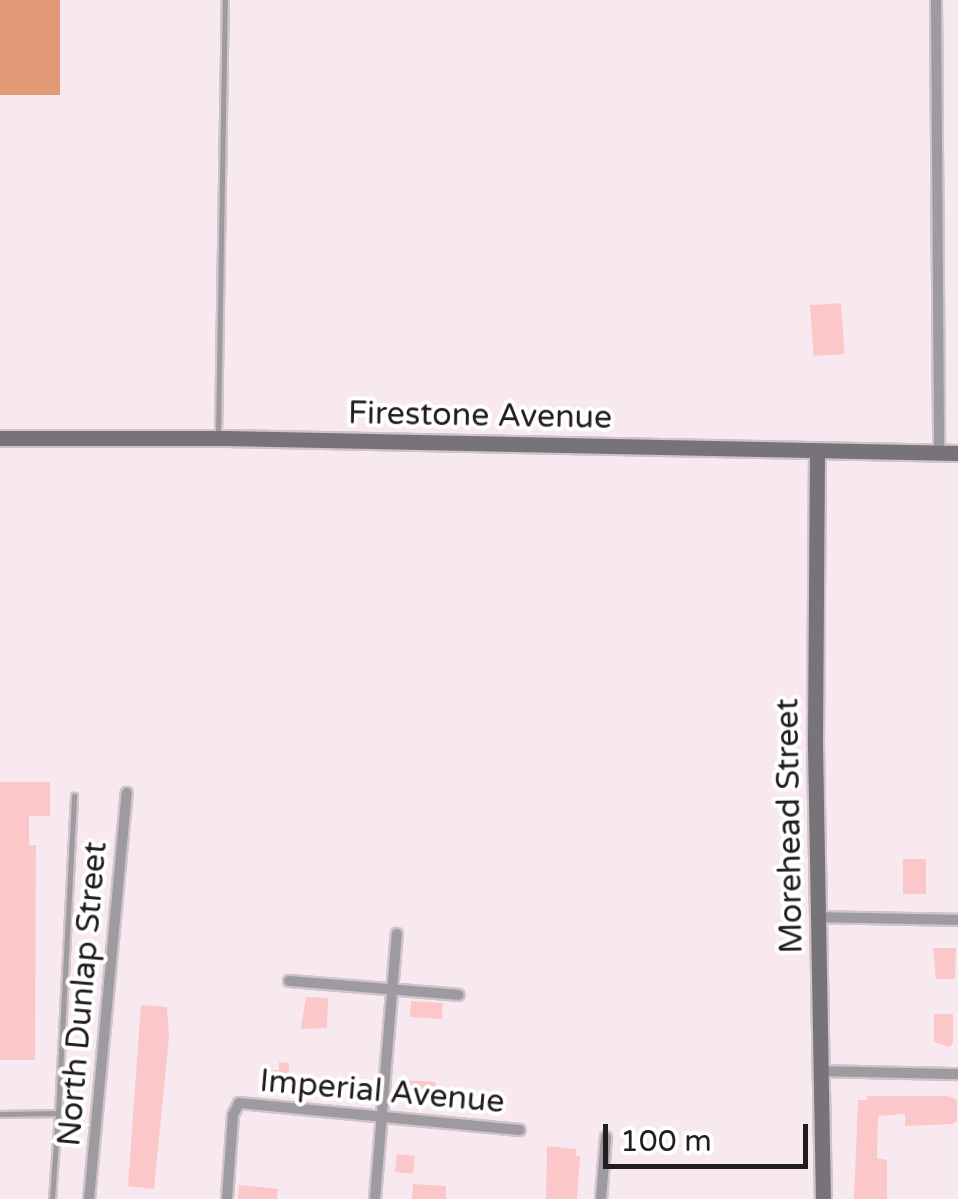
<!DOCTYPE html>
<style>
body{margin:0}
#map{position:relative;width:958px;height:1199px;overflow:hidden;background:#f7e9ef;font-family:"Varela Round",sans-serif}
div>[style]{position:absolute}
.forest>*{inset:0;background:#e19976;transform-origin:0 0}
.building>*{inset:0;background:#fbc7c8;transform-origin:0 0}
.roads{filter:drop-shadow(2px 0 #d0c4ca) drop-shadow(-2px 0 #d0c4ca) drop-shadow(0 2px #d0c4ca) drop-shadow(0 -2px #d0c4ca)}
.lane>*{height:5px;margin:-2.5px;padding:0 2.5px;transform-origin:2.5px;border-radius:2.5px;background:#9e9a9f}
.street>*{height:10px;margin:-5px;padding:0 5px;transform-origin:5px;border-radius:5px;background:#9e9a9f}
.secondary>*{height:15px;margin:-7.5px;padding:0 7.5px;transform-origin:7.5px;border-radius:7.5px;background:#787279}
span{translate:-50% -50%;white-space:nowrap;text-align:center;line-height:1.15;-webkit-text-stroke:8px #fff;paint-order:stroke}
.street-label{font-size:32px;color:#211c1f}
.scale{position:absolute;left:603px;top:1124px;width:205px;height:45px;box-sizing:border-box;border:5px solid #211c1f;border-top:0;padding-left:12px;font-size:30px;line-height:35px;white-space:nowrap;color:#211c1f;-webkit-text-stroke:8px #fff;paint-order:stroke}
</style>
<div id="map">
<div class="forest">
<i style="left:0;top:0;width:60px;height:95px"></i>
</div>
<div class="building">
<i style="left:841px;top:303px;width:51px;height:31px;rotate:86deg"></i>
<i style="clip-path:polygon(0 782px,50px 782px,50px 816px,29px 816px,29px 845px,36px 845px,35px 1060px,0 1060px)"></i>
<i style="left:903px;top:859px;width:23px;height:35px"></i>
<i style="clip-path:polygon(933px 948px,956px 948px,955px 979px,936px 979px)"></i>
<i style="clip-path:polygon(306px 997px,328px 998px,327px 1028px,301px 1029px)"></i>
<i style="left:411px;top:1001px;width:32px;height:16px;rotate:4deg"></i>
<i style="clip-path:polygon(141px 1005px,167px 1007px,169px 1036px,154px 1189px,128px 1186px)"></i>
<i style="clip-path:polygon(934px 1014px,953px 1014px,953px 1043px,949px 1047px,934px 1042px)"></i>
<i style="clip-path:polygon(279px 1062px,289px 1063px,288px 1094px,261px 1092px,262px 1070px,279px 1070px)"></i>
<i style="clip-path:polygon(404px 1080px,436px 1082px,434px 1097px,399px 1093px)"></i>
<i style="clip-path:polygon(867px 1096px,948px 1096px,957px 1100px,957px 1121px,952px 1124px,905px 1126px,905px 1114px,878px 1116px,877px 1158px,887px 1160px,887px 1199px,854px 1199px,858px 1100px,867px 1100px)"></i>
<i style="clip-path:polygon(547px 1146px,576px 1149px,576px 1156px,580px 1156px,577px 1199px,546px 1199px)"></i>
<i style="left:397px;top:1154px;width:18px;height:18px;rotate:6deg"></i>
<i style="clip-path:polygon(413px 1184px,446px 1186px,446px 1199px,412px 1199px)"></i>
<i style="clip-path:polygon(239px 1185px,278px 1189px,277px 1199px,238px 1199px)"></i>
</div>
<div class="roads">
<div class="lane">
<i style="left:218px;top:435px;width:435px;rotate:-89.1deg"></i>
<i style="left:0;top:1114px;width:58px;rotate:-1deg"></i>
<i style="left:58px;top:1113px;width:318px;rotate:-87.1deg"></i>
<i style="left:52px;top:1199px;width:86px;rotate:-86deg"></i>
</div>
<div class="street">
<i style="left:936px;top:0;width:452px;rotate:89.6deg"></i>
<i style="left:819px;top:917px;width:139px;rotate:1.2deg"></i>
<i style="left:289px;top:981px;width:170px;rotate:4.7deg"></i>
<i style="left:821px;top:1071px;width:137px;rotate:1.3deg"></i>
<i style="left:89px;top:1199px;width:408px;rotate:-84.7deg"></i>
<i style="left:227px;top:1199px;width:84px;rotate:-85.9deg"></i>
<i style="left:233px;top:1115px;width:13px;rotate:-63deg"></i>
<i style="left:239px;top:1103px;width:282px;rotate:5.5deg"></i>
<i style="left:375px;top:1199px;width:266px;rotate:-85.3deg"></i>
<i style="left:601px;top:1199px;width:62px;rotate:-85.4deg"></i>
</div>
<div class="secondary">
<i style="left:0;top:438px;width:226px"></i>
<i style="left:226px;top:438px;width:732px;rotate:1.17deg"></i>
<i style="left:817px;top:452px;width:293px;rotate:90.4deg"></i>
<i style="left:815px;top:745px;width:454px;rotate:89deg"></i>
</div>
</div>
<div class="street-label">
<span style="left:480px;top:416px;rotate:1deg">Firestone Avenue</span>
<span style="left:790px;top:826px;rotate:-91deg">Morehead Street</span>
<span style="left:83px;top:994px;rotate:-85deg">North Dunlap Street</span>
<span style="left:382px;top:1092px;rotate:5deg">Imperial Avenue</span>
</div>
<div class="scale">100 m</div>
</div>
